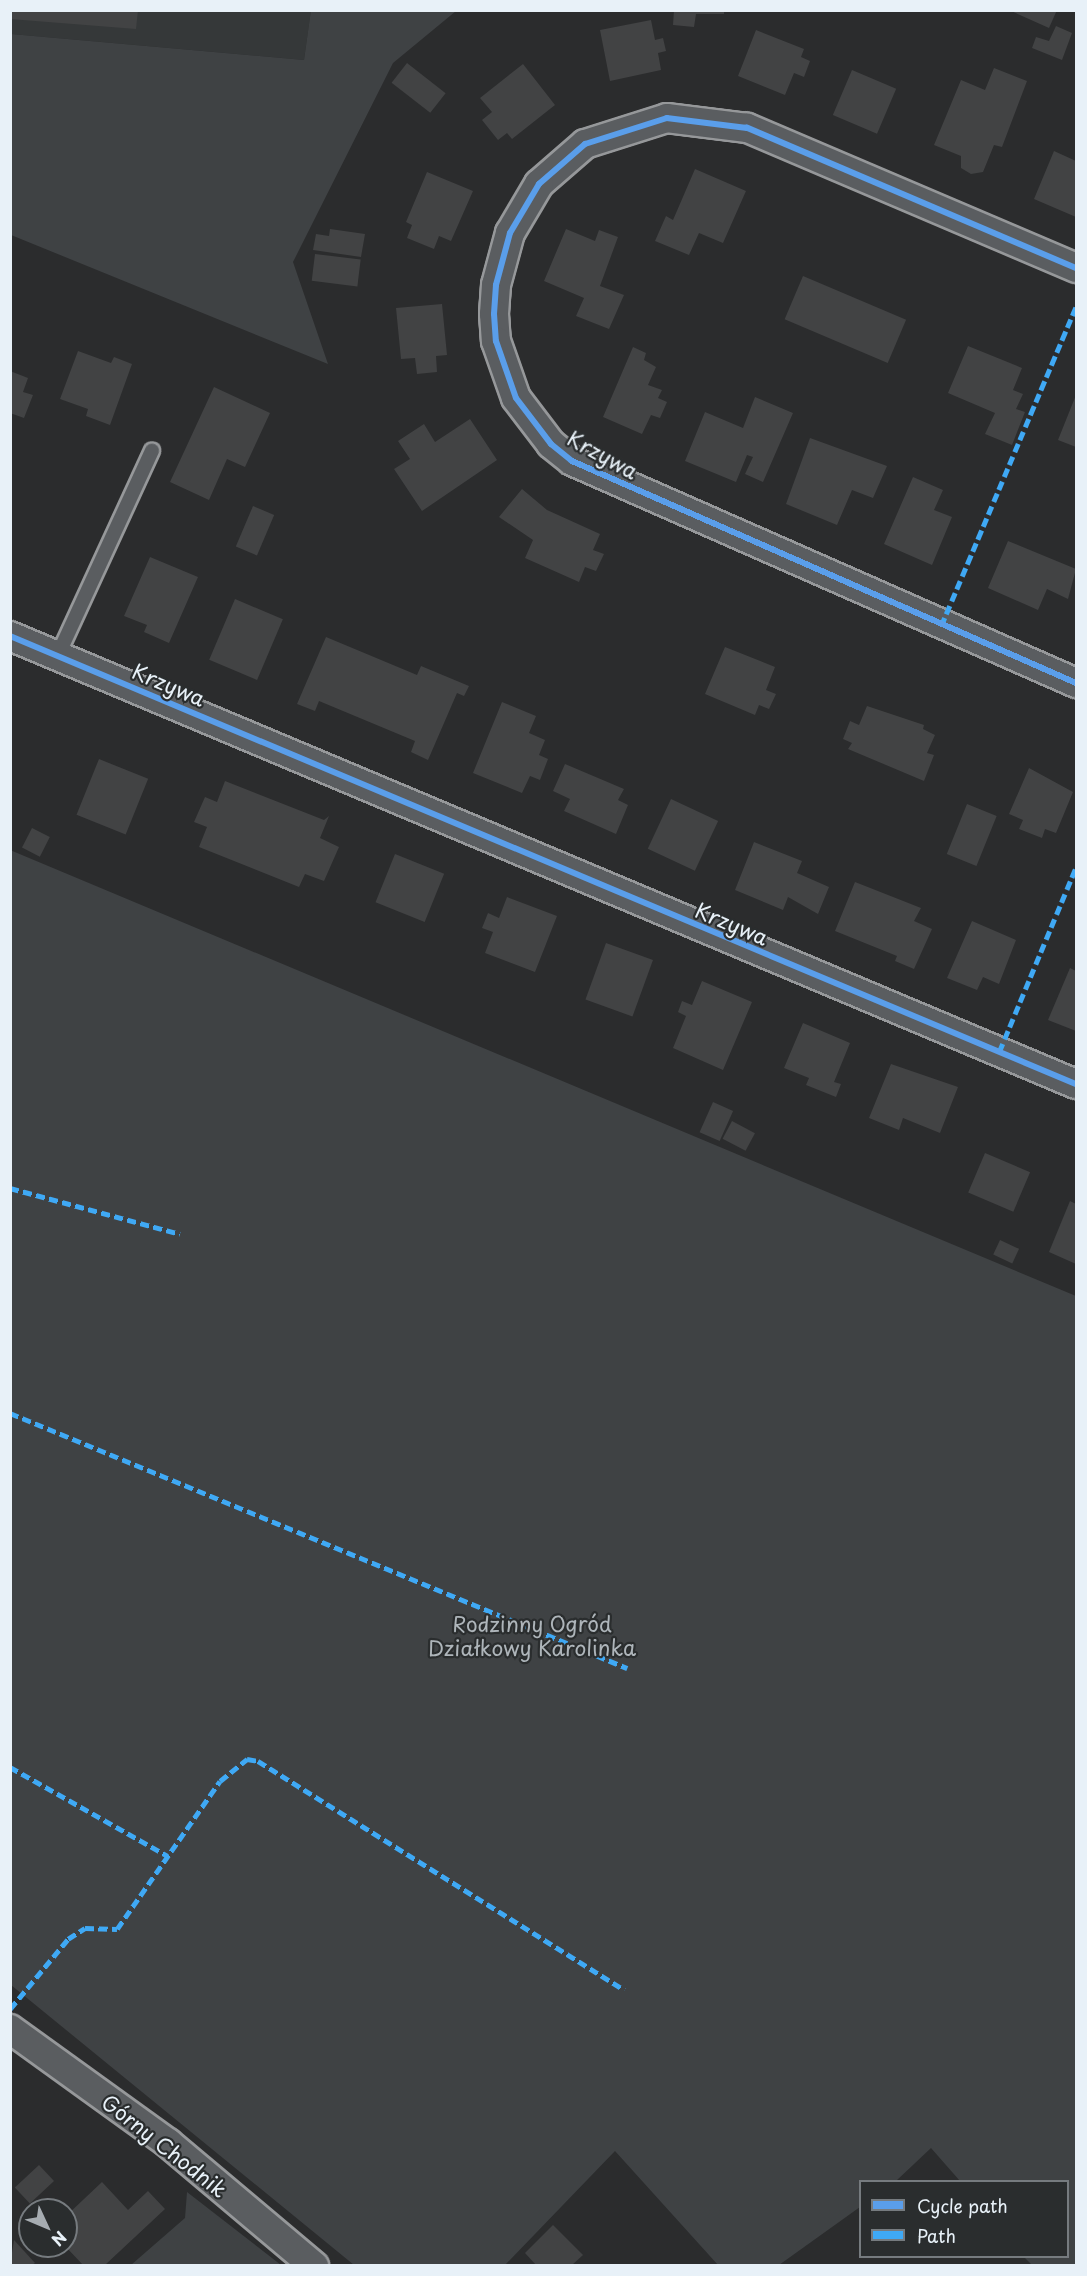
<!DOCTYPE html>
<meta charset="utf-8">
<style>
body{margin:0}
#map{position:relative;width:1087px;height:2276px;overflow:hidden;background:#2b2c2d;font-family:"Playpen Sans",sans-serif}
div>[style]{position:absolute}
.built>*{inset:0;background:#353839}
.green>*{inset:0;background:#3f4244}
.building>*{inset:0;background:#424344;transform-origin:0 0}
.roads{filter:drop-shadow(2px 0 #96989a) drop-shadow(-2px 0 #96989a) drop-shadow(0 2px #96989a) drop-shadow(0 -2px #96989a)}
.service>*{height:14px;margin:-7px;padding:0 7px;transform-origin:7px;border-radius:7px;background:#5a5d60}
.minor>*{height:28px;margin:-14px;padding:0 14px;transform-origin:14px;border-radius:14px;background:#5a5d60}
.quiet>*{height:4.5px;margin-top:-2.25px;transform-origin:0;background:repeating-linear-gradient(90deg,#3fa9f5 0 9px,transparent 0 13.5px)}
.cycleway>*{height:6px;margin:-3px;padding:0 3px;transform-origin:3px;border-radius:3px;background:#5a9eea}
span{translate:-50% -50%;white-space:nowrap;text-align:center;line-height:1.15;-webkit-text-stroke:4.5px #2a2d2e;paint-order:stroke}
.street-label{font-size:21px;color:#e8f1f8}
.park-label{font-size:21px;color:#aeb5ba}
.frame{position:absolute;inset:0;border:12px solid #e8f1f8;pointer-events:none}
.legend{position:absolute;left:859px;top:2180px;width:210px;height:78px;box-sizing:border-box;background:#2a2d2e;border:2px solid #767b7f;margin:0;padding:8px 10px;list-style:none;font-size:18px;color:#e8f1f8}
.legend li{display:flex;align-items:center;gap:12px;height:30px}
.legend b{width:30px;border:2px solid #767b7f}
.north{position:absolute;left:18px;top:2198px;width:60px;height:60px;box-sizing:border-box;background:#2a2d2e;border:2px solid #767b7f;border-radius:50%;rotate:134deg;font-size:16px;font-weight:700;line-height:24px;text-align:center;color:#e8f1f8}
.north::after{content:'';display:block;margin:auto;width:21px;height:27px;background:#a6acb1;clip-path:polygon(50% 0,100% 100%,50% 72%,0 100%)}
</style>
<div id="map">
<div class="built">
<i style="clip-path:polygon(10px 11px,311px 11px,304px 60px,11px 34px)"></i>
</div>
<div class="green">
<i style="clip-path:polygon(311px 10px,456px 11px,393px 63px,293px 262px,328px 364px,11px 235px,11px 34px,304px 60px)"></i>
<i style="clip-path:polygon(10px 850px,1076px 1296px,1076px 2265px,1032px 2265px,1024px 2257px,1068px 2256px,1068px 2182px,960px 2181px,931px 2148px,896px 2181px,860px 2182px,860px 2207px,779px 2265px,718px 2265px,615px 2151px,505px 2265px,354px 2265px,11px 1985px)"></i>
<i style="clip-path:polygon(187px 2192px,281px 2265px,131px 2265px,185px 2218px)"></i>
</div>
<div class="building">
<i style="clip-path:polygon(10px 10px,138px 10px,136px 29px,10px 19px)"></i>
<i style="clip-path:polygon(674px 10px,724px 10px,724px 14px,696px 14px,694px 27px,673px 25px)"></i>
<i style="clip-path:polygon(1009px 10px,1057px 10px,1049px 28px)"></i>
<i style="clip-path:polygon(651px 20px,655px 40px,663px 38px,666px 51px,658px 53px,661px 70px,610px 81px,600px 30px)"></i>
<i style="clip-path:polygon(1056px 26px,1072px 33px,1062px 60px,1032px 48px,1036px 37px,1049px 41px)"></i>
<i style="clip-path:polygon(756px 30px,804px 49px,801px 57px,810px 61px,804px 77px,794px 73px,785px 95px,738px 76px)"></i>
<i style="left:407px;top:63px;width:49px;height:25px;rotate:38deg"></i>
<i style="clip-path:polygon(523px 64px,555px 105px,512px 139px,507px 133px,498px 140px,482px 120px,492px 112px,480px 98px)"></i>
<i style="clip-path:polygon(994px 68px,1027px 81px,1002px 147px,994px 145px,983px 172px,971px 174px,961px 168px,961px 156px,934px 145px,961px 80px,985px 90px)"></i>
<i style="left:852px;top:70px;width:48px;height:49px;rotate:23deg"></i>
<i style="clip-path:polygon(1054px 151px,1076px 161px,1076px 217px,1034px 199px)"></i>
<i style="clip-path:polygon(695px 169px,746px 191px,723px 243px,699px 233px,689px 255px,655px 241px,666px 216px,673px 220px)"></i>
<i style="clip-path:polygon(427px 172px,473px 191px,451px 241px,439px 236px,434px 249px,407px 238px,412px 225px,406px 222px)"></i>
<i style="clip-path:polygon(330px 229px,365px 234px,361px 257px,313px 250px,316px 234px,329px 236px)"></i>
<i style="clip-path:polygon(566px 229px,595px 241px,599px 230px,618px 237px,600px 286px,624px 295px,609px 329px,576px 316px,584px 298px,544px 281px)"></i>
<i style="left:315px;top:254px;width:46px;height:27px;rotate:7deg"></i>
<i style="left:803px;top:276px;width:112px;height:47px;rotate:23deg"></i>
<i style="clip-path:polygon(442px 304px,447px 355px,436px 356px,437px 372px,417px 374px,415px 358px,401px 359px,396px 308px)"></i>
<i style="clip-path:polygon(968px 346px,1022px 368px,1013px 390px,1023px 394px,1016px 409px,1025px 412px,1012px 445px,985px 434px,995px 413px,948px 393px)"></i>
<i style="clip-path:polygon(633px 347px,646px 353px,644px 360px,656px 367px,648px 385px,662px 390px,658px 398px,667px 402px,660px 418px,651px 415px,642px 434px,603px 417px)"></i>
<i style="clip-path:polygon(78px 351px,111px 363px,114px 357px,132px 364px,110px 425px,86px 416px,88px 409px,60px 399px)"></i>
<i style="clip-path:polygon(10px 371px,28px 378px,23px 392px,33px 395px,24px 418px,10px 413px)"></i>
<i style="clip-path:polygon(214px 387px,270px 413px,245px 467px,227px 459px,209px 500px,170px 482px)"></i>
<i style="clip-path:polygon(1076px 395px,1076px 447px,1058px 440px)"></i>
<i style="clip-path:polygon(755px 397px,793px 413px,763px 482px,745px 474px,753px 457px,747px 455px,736px 482px,685px 461px,705px 412px,743px 428px)"></i>
<i style="clip-path:polygon(470px 419px,497px 460px,422px 511px,394px 469px,410px 459px,398px 441px,424px 424px,435px 442px)"></i>
<i style="clip-path:polygon(810px 438px,887px 466px,873px 498px,852px 490px,837px 525px,786px 504px)"></i>
<i style="clip-path:polygon(913px 477px,943px 490px,934px 510px,952px 517px,932px 565px,884px 544px)"></i>
<i style="clip-path:polygon(522px 489px,547px 510px,600px 534px,593px 550px,604px 554px,596px 571px,585px 567px,579px 582px,525px 558px,533px 540px,499px 517px)"></i>
<i style="left:253px;top:506px;width:23px;height:44px;rotate:23deg"></i>
<i style="clip-path:polygon(1008px 541px,1076px 569px,1068px 599px,1047px 589px,1038px 610px,988px 588px)"></i>
<i style="clip-path:polygon(150px 557px,198px 577px,169px 643px,144px 632px,147px 625px,124px 616px)"></i>
<i style="left:235px;top:599px;width:52px;height:66px;rotate:23deg"></i>
<i style="clip-path:polygon(326px 637px,417px 675px,421px 666px,469px 686px,464px 696px,457px 693px,428px 760px,411px 752px,415px 741px,319px 701px,315px 711px,297px 704px)"></i>
<i style="clip-path:polygon(725px 647px,775px 667px,766px 690px,776px 694px,769px 709px,759px 705px,755px 715px,705px 694px)"></i>
<i style="clip-path:polygon(502px 702px,536px 716px,529px 733px,545px 740px,539px 755px,548px 759px,540px 780px,530px 776px,522px 793px,473px 773px)"></i>
<i style="clip-path:polygon(867px 706px,924px 725px,923px 729px,935px 735px,927px 753px,934px 755px,924px 781px,848px 749px,852px 743px,843px 739px,850px 721px,859px 725px)"></i>
<i style="left:99px;top:759px;width:53px;height:60px;rotate:22deg"></i>
<i style="clip-path:polygon(565px 764px,624px 789px,618px 800px,628px 805px,616px 834px,564px 811px,570px 799px,553px 791px)"></i>
<i style="clip-path:polygon(1029px 768px,1073px 792px,1056px 833px,1045px 829px,1042px 838px,1019px 829px,1023px 820px,1009px 814px)"></i>
<i style="clip-path:polygon(225px 781px,324px 820px,329px 816px,320px 838px,339px 847px,324px 881px,305px 874px,299px 887px,199px 847px,207px 827px,194px 822px,205px 797px,217px 802px)"></i>
<i style="left:671px;top:799px;width:52px;height:55px;rotate:25deg"></i>
<i style="left:967px;top:804px;width:32px;height:54px;rotate:22deg"></i>
<i style="left:32px;top:828px;width:20px;height:22px;rotate:27deg"></i>
<i style="clip-path:polygon(754px 842px,802px 861px,797px 873px,829px 887px,818px 914px,788px 897px,783px 910px,735px 890px)"></i>
<i style="left:395px;top:854px;width:53px;height:52px;rotate:22deg"></i>
<i style="clip-path:polygon(855px 882px,921px 908px,914px 921px,932px 929px,914px 969px,895px 961px,897px 956px,835px 931px)"></i>
<i style="clip-path:polygon(507px 897px,557px 916px,535px 972px,485px 953px,493px 932px,482px 928px,488px 913px,499px 918px)"></i>
<i style="clip-path:polygon(972px 921px,1016px 940px,999px 984px,983px 977px,977px 990px,947px 978px)"></i>
<i style="left:606px;top:943px;width:50px;height:60px;rotate:20deg"></i>
<i style="clip-path:polygon(1070px 968px,1076px 971px,1076px 1031px,1048px 1020px)"></i>
<i style="clip-path:polygon(702px 981px,752px 1002px,723px 1070px,673px 1048px,686px 1016px,678px 1012px,682px 1001px,692px 1005px)"></i>
<i style="clip-path:polygon(803px 1023px,850px 1043px,834px 1082px,841px 1084px,836px 1097px,806px 1085px,809px 1078px,784px 1068px)"></i>
<i style="clip-path:polygon(891px 1064px,958px 1087px,940px 1133px,903px 1118px,899px 1130px,869px 1118px)"></i>
<i style="left:713px;top:1102px;width:22px;height:33px;rotate:24deg"></i>
<i style="left:732px;top:1121px;width:26px;height:20px;rotate:28deg"></i>
<i style="left:985px;top:1153px;width:49px;height:43px;rotate:23deg"></i>
<i style="clip-path:polygon(1070px 1201px,1076px 1204px,1076px 1264px,1049px 1252px)"></i>
<i style="left:1000px;top:1240px;width:21px;height:16px;rotate:25deg"></i>
<i style="left:39px;top:2165px;width:22px;height:33px;rotate:47deg"></i>
<i style="clip-path:polygon(102px 2182px,128px 2210px,148px 2191px,165px 2209px,105px 2265px,83px 2265px,66px 2247px,66px 2216px)"></i>
<i style="clip-path:polygon(553px 2225px,583px 2255px,572px 2265px,536px 2265px,525px 2253px)"></i>
<i style="clip-path:polygon(14px 2240px,35px 2263px,32px 2265px,10px 2265px)"></i>
</div>
<div class="roads">
<div class="service">
<i style="left:58px;top:655px;width:225px;rotate:-65.3deg"></i>
</div>
<div class="minor">
<i style="left:1076px;top:268px;width:358px;rotate:-156.9deg"></i>
<i style="left:747px;top:128px;width:81px;rotate:-172.9deg"></i>
<i style="left:667px;top:118px;width:86px;rotate:162.4deg"></i>
<i style="left:585px;top:144px;width:61px;rotate:139deg"></i>
<i style="left:539px;top:184px;width:57px;rotate:120.6deg"></i>
<i style="left:510px;top:233px;width:54px;rotate:105.1deg"></i>
<i style="left:496px;top:285px;width:29px;rotate:94deg"></i>
<i style="left:494px;top:314px;width:27px;rotate:86deg"></i>
<i style="left:496px;top:341px;width:60px;rotate:70.7deg"></i>
<i style="left:516px;top:398px;width:58px;rotate:52.7deg"></i>
<i style="left:551px;top:444px;width:27px;rotate:39deg"></i>
<i style="left:572px;top:461px;width:551px;rotate:23.77deg"></i>
<i style="left:10px;top:636px;width:1156px;rotate:22.8deg"></i>
<i style="left:10px;top:2029px;width:195px;rotate:35.8deg"></i>
<i style="left:168px;top:2143px;width:191px;rotate:40.1deg"></i>
</div>
</div>
<div class="quiet">
<i style="left:941px;top:626px;width:346px;rotate:-67.1deg"></i>
<i style="left:999px;top:1052px;width:200px;rotate:-67.4deg"></i>
<i style="left:10px;top:1188px;width:176px;rotate:15.1deg"></i>
<i style="left:10px;top:1413px;width:668px;rotate:22.45deg"></i>
<i style="left:10px;top:1767px;width:181px;rotate:29.4deg"></i>
<i style="left:10px;top:2009px;width:91px;rotate:-50.4deg"></i>
<i style="left:68px;top:1939px;width:20px;rotate:-33deg"></i>
<i style="left:85px;top:1928px;width:32px;rotate:2deg"></i>
<i style="left:117px;top:1929px;width:180px;rotate:-55.2deg"></i>
<i style="left:220px;top:1781px;width:35px;rotate:-39deg"></i>
<i style="left:247px;top:1759px;width:11px;rotate:10deg"></i>
<i style="left:258px;top:1761px;width:432px;rotate:32deg"></i>
</div>
<div class="cycleway">
<i style="left:1076px;top:268px;width:358px;rotate:-156.9deg"></i>
<i style="left:747px;top:128px;width:81px;rotate:-172.9deg"></i>
<i style="left:667px;top:118px;width:86px;rotate:162.4deg"></i>
<i style="left:585px;top:144px;width:61px;rotate:139deg"></i>
<i style="left:539px;top:184px;width:57px;rotate:120.6deg"></i>
<i style="left:510px;top:233px;width:54px;rotate:105.1deg"></i>
<i style="left:496px;top:285px;width:29px;rotate:94deg"></i>
<i style="left:494px;top:314px;width:27px;rotate:86deg"></i>
<i style="left:496px;top:341px;width:60px;rotate:70.7deg"></i>
<i style="left:516px;top:398px;width:58px;rotate:52.7deg"></i>
<i style="left:551px;top:444px;width:27px;rotate:39deg"></i>
<i style="left:572px;top:461px;width:551px;rotate:23.77deg"></i>
<i style="left:10px;top:636px;width:1156px;rotate:22.8deg"></i>
</div>
<div class="street-label">
<span style="left:603px;top:454px;rotate:29deg">Krzywa</span>
<span style="left:169px;top:684px;rotate:23deg">Krzywa</span>
<span style="left:732px;top:923px;rotate:23deg">Krzywa</span>
<span style="left:165px;top:2145px;rotate:38deg">Górny Chodnik</span>
</div>
<div class="park-label">
<span style="left:532px;top:1635px">Rodzinny Ogród<br>Działkowy Karolinka</span>
</div>
<div class="frame"></div>
<ul class="legend">
<li><b style="height:8px;background:#5a9eea"></b>Cycle path</li>
<li><b style="height:8px;background:#3fa9f5"></b>Path</li>
</ul>
<div class="north">N</div>
</div>
